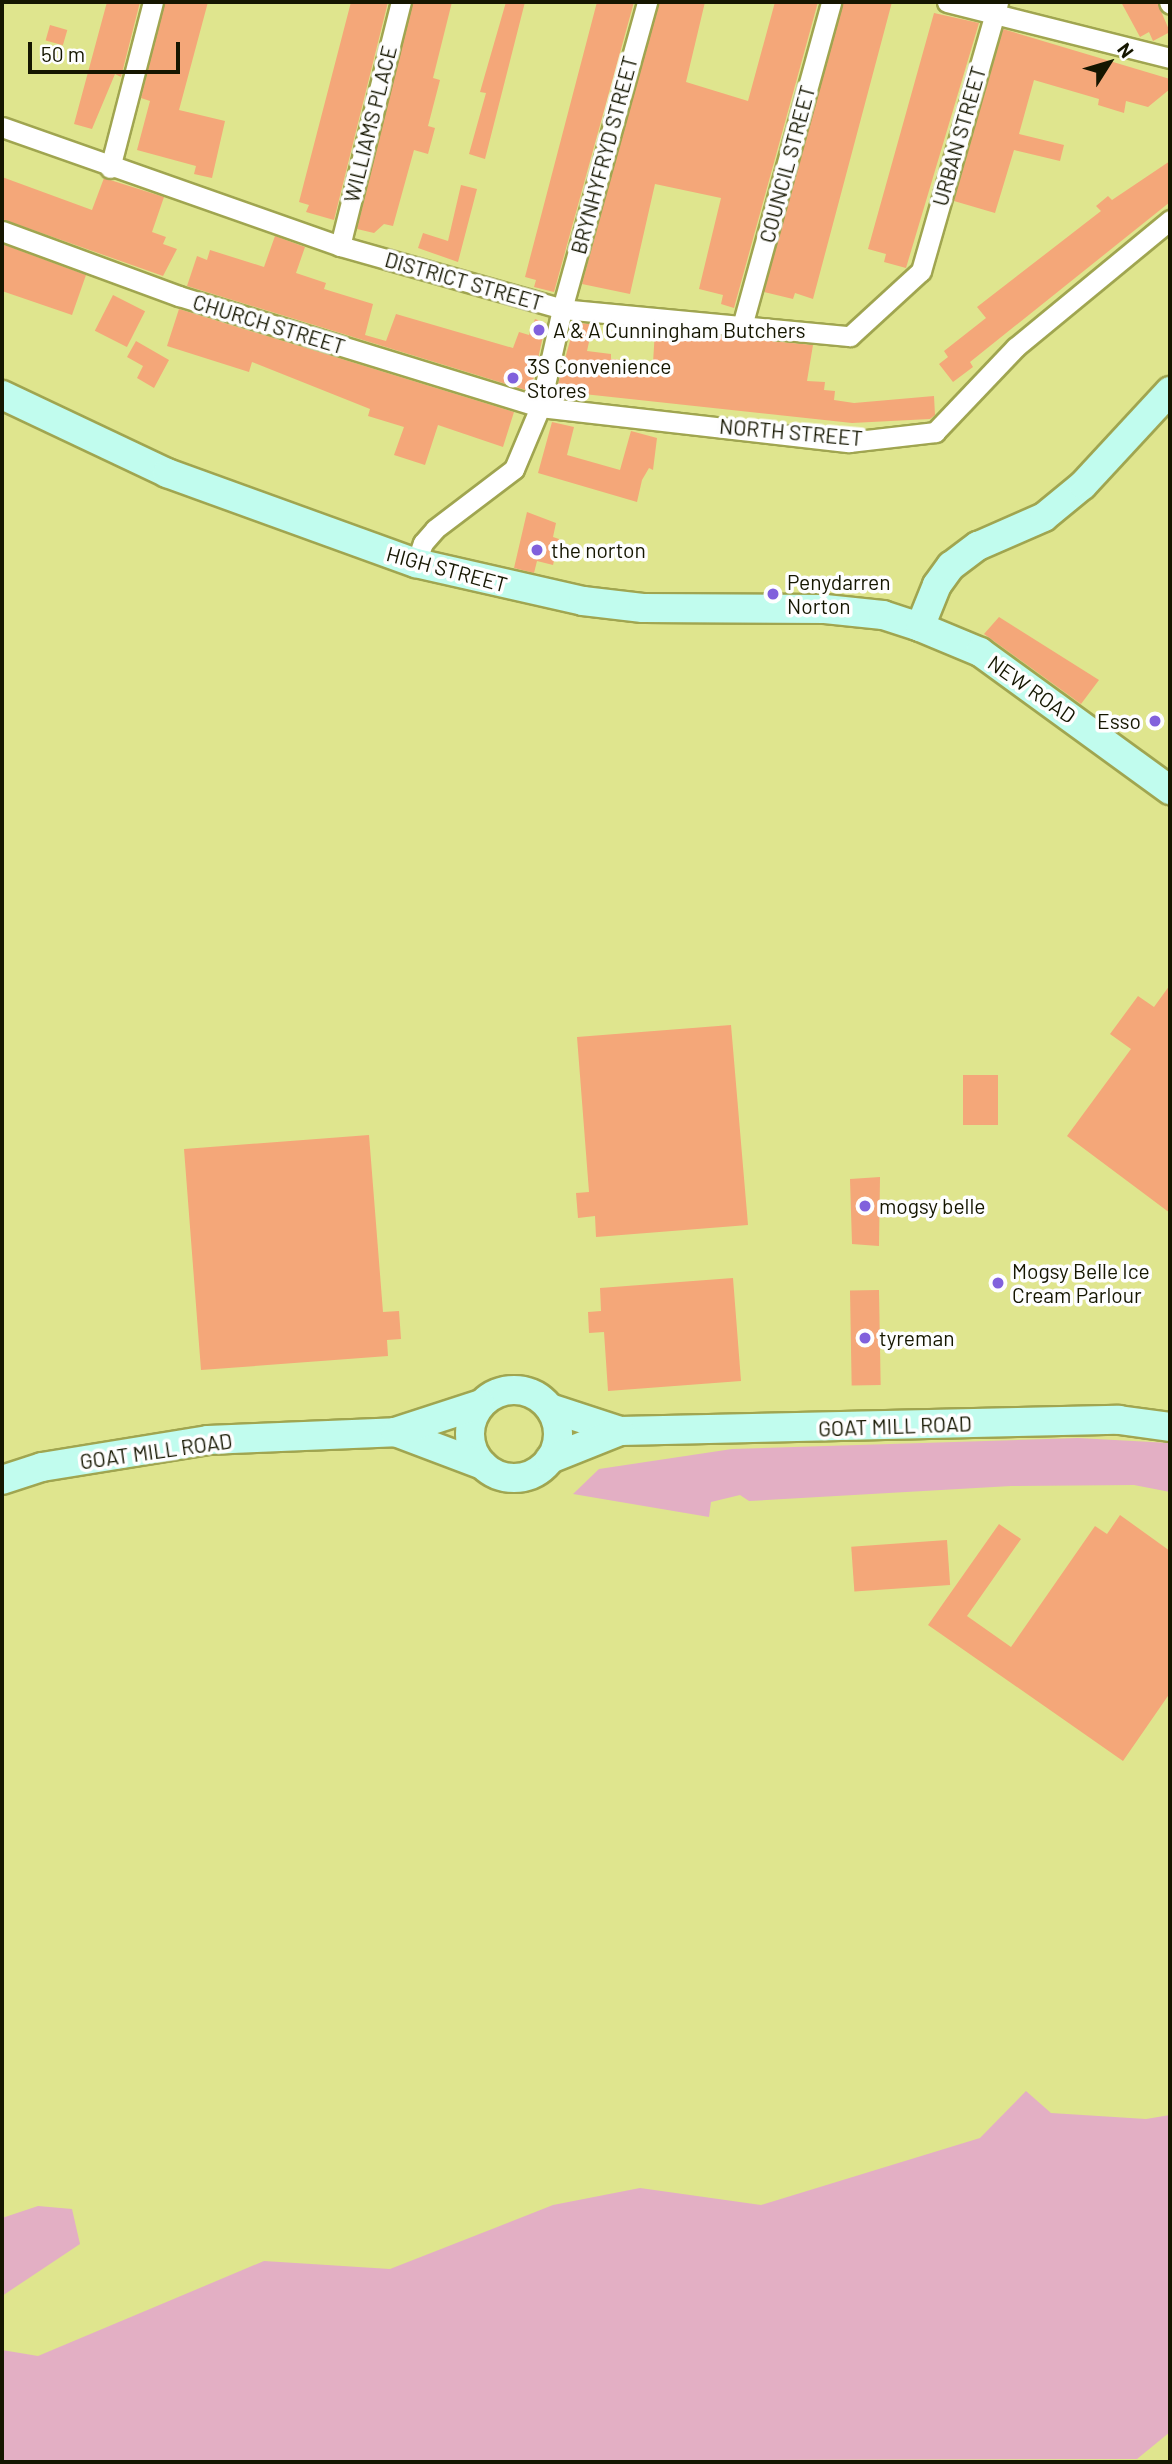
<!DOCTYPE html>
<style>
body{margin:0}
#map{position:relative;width:1172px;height:2464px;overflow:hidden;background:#dfe58e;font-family:Barlow,sans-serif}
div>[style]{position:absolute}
.green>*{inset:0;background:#e3afc4}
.building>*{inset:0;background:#f4a779;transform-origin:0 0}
.roads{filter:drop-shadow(2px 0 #a0a550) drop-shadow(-2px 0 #a0a550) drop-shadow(0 2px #a0a550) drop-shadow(0 -2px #a0a550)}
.street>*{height:19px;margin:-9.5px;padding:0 9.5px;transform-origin:9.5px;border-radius:9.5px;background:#fff}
.secondary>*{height:28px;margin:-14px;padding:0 14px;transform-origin:14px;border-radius:14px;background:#c1fcee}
.secondary>.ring{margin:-14px;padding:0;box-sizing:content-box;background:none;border:28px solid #c1fcee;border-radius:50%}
.dots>*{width:19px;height:19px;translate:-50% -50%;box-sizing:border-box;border:4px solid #fefefe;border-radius:50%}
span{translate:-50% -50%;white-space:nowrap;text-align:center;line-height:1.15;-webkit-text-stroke:7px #fefefe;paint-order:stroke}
.street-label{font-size:21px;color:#151600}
.poi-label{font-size:21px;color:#151600}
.left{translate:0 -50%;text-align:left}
.right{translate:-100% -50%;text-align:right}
.frame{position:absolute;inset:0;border:4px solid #151600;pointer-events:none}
.north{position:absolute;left:1074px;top:28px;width:70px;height:70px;-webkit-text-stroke:5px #fefefe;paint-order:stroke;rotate:53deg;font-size:19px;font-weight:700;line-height:28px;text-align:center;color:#151600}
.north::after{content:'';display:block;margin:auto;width:24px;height:32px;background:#151600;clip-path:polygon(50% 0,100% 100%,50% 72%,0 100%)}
.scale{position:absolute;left:28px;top:42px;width:152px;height:32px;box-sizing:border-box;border:4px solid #151600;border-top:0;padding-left:9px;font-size:21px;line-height:24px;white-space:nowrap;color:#151600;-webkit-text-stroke:5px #fefefe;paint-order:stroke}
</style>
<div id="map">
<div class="green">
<i style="clip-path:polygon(1078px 1438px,1170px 1443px,1170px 1492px,1134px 1485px,1011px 1486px,749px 1501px,740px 1495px,711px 1502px,709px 1517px,573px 1494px,599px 1469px,732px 1449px)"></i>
<i style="clip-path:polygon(1026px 2091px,1051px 2113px,1146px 2119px,1170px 2115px,1170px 2432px,1137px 2459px,2px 2462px,2px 2350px,38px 2356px,264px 2261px,390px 2269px,553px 2205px,640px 2188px,761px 2205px,980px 2138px)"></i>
<i style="clip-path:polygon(38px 2206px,72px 2209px,80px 2244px,2px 2296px,2px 2218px)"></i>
</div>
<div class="building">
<i style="clip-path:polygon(107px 2px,140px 2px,121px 77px,115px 74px,92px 129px,74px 124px)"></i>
<i style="clip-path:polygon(165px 2px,208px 2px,179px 110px,225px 121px,212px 178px,194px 174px,196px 166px,137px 150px,150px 101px,141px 98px)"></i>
<i style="clip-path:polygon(351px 2px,388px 2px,334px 220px,306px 212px,309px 205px,299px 202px)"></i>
<i style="clip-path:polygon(413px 2px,452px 2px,433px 78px,440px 80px,428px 126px,435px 128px,428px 154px,414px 150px,393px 226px,384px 224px,374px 233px,357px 229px)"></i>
<i style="clip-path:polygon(506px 2px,525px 2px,485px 159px,469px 154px,486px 93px,480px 92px)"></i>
<i style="clip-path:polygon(597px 2px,634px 2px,554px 292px,534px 287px,536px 280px,525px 277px)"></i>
<i style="clip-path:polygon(659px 2px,705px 2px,686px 82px,748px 101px,775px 2px,818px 2px,734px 308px,721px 304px,723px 295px,699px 289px,721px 198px,655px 184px,630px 294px,582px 284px)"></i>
<i style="clip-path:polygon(843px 2px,892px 2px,813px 299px,795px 293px,793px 299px,764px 292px)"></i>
<i style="clip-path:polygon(1121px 2px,1157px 2px,1170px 32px,1153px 41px,1149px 32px,1140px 37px)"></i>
<i style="clip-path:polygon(934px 13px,979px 23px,906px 268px,884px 262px,886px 254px,868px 249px)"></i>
<i style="left:50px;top:25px;width:18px;height:16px;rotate:16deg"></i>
<i style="clip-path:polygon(1003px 29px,1170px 79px,1170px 89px,1148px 107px,1126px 101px,1124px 113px,1098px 105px,1099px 99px,1034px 80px,1019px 134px,1064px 145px,1060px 161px,1014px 150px,995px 213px,954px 201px)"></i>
<i style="clip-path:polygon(1170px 161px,1170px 202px,970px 362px,973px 367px,953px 382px,939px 364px,948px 357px,944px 351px,986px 318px,977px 307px,1101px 211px,1096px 206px,1108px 196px,1112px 200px)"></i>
<i style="clip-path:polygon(2px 177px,92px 210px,104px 178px,164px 197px,152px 232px,166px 237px,163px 244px,177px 249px,163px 276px,2px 219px)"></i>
<i style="clip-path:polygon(461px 185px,477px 189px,458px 262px,418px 248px,423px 233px,448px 241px)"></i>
<i style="clip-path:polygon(275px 236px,305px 247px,296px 273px,326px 283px,324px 289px,373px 304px,365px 335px,386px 341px,396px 314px,513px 348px,519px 332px,529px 335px,535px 319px,546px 323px,532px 385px,529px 391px,187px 286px,197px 256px,207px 260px,210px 250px,264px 267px)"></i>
<i style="clip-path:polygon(2px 244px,86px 275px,72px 315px,2px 291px)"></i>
<i style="left:113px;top:295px;width:36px;height:40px;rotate:27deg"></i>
<i style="clip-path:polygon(179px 309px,514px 412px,503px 447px,438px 425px,425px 465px,394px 455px,404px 427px,368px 416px,370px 409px,252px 362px,249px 372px,167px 346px)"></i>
<i style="clip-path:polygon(575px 323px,593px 324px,587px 351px,611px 354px,611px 359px,653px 363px,655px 330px,813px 345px,807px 381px,825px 382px,824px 390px,835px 391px,834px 400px,854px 403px,934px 396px,935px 415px,930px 419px,852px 423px,556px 391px)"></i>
<i style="clip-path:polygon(136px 341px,169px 360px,154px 388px,137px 378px,143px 366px,127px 357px)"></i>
<i style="clip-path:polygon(552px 422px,574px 427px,567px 455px,620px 470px,631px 431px,657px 438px,653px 470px,649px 468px,642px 480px,637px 502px,538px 473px)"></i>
<i style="clip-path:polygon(527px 512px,556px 523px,553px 537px,559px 539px,553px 565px,537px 561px,534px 573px,514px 568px)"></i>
<i style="clip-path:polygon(999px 617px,1099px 680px,1081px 704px,984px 634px)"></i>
<i style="clip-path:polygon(1170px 985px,1170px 1213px,1067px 1136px,1131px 1049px,1110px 1034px,1138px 996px,1154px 1007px)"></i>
<i style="clip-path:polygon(731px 1025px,748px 1225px,596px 1237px,595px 1216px,578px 1218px,576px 1193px,589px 1192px,577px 1037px)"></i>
<i style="left:963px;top:1075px;width:35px;height:50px"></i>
<i style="clip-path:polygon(369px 1135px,383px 1312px,399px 1311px,401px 1339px,387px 1340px,388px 1356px,201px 1370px,184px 1149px)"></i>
<i style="clip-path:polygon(880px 1177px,879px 1246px,852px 1244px,850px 1179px)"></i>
<i style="clip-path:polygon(733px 1278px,741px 1381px,608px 1391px,604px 1332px,589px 1333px,588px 1312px,601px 1311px,600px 1288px)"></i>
<i style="left:879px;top:1290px;width:95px;height:29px;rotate:89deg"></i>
<i style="clip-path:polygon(1120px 1515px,1170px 1551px,1170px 1693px,1123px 1761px,928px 1625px,999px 1524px,1021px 1539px,967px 1616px,1011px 1647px,1095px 1526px,1107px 1534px)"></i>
<i style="left:947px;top:1540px;width:45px;height:96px;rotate:86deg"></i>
</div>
<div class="roads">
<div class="street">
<i style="left:947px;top:2px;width:230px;rotate:14.1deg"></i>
<i style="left:1169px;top:2px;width:2px;rotate:63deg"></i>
<i style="left:2px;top:127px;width:358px;rotate:19.4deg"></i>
<i style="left:340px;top:246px;width:231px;rotate:15.8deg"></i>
<i style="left:562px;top:309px;width:289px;rotate:5.4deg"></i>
<i style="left:850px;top:336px;width:96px;rotate:-42.5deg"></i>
<i style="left:921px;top:271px;width:280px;rotate:-74deg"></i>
<i style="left:110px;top:168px;width:171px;rotate:-75.5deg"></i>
<i style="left:2px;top:231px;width:189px;rotate:20.2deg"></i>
<i style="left:179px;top:296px;width:378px;rotate:17.1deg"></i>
<i style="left:540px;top:407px;width:311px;rotate:6.5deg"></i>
<i style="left:849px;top:442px;width:87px;rotate:-6.6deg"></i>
<i style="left:935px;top:432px;width:117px;rotate:-46.4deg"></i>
<i style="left:1016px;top:347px;width:200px;rotate:-39.5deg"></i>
<i style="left:340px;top:246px;width:252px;rotate:-76deg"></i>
<i style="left:742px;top:326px;width:336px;rotate:-74.6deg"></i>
<i style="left:416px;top:563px;width:21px;rotate:-71deg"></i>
<i style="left:423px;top:543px;width:18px;rotate:-49deg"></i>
<i style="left:435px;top:529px;width:99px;rotate:-37.2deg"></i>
<i style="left:514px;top:469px;width:67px;rotate:-67.2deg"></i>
<i style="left:540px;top:407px;width:100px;rotate:-77.3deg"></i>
<i style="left:562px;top:309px;width:319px;rotate:-74.5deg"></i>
</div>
<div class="secondary">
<i style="left:2px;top:395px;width:183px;rotate:25.3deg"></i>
<i style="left:167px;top:473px;width:265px;rotate:19.9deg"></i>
<i style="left:416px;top:563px;width:171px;rotate:12.8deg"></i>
<i style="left:583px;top:601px;width:60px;rotate:6.7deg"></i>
<i style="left:643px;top:608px;width:182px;rotate:0.3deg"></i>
<i style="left:825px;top:609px;width:58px;rotate:5.9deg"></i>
<i style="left:883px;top:615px;width:39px;rotate:18deg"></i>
<i style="left:920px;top:627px;width:65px;rotate:22.6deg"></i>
<i style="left:980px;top:652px;width:235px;rotate:36deg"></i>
<i style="left:920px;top:627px;width:45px;rotate:-68deg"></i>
<i style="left:937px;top:585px;width:24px;rotate:-54deg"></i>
<i style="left:951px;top:566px;width:34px;rotate:-37deg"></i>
<i style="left:978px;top:546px;width:72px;rotate:-23.7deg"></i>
<i style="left:1044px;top:517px;width:50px;rotate:-39.4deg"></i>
<i style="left:1083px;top:485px;width:128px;rotate:-47.2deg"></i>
<i class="ring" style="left:470px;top:1390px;width:60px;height:60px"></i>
<i style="left:550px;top:1408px;width:74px;rotate:18.2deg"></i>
<i style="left:620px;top:1431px;width:499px;rotate:-1.3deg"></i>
<i style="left:1119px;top:1420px;width:51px;rotate:7.8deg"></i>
<i style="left:395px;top:1432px;width:94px;rotate:20.6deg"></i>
<i style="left:550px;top:1459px;width:75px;rotate:-21.8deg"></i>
<i style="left:2px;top:1480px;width:42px;rotate:-18deg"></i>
<i style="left:42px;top:1467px;width:168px;rotate:-9.2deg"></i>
<i style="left:208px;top:1440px;width:187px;rotate:-2.4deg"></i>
<i style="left:395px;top:1432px;width:90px;rotate:-18deg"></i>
</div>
</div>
<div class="dots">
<i style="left:539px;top:330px;background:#8161dc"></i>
<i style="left:513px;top:378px;background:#8161dc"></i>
<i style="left:537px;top:550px;background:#8161dc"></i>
<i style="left:773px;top:594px;background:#8161dc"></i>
<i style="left:1155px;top:721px;background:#8161dc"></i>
<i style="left:865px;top:1206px;background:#8161dc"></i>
<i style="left:998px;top:1283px;background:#8161dc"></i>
<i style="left:865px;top:1338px;background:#8161dc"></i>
</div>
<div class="street-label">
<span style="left:370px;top:124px;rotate:-76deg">WILLIAMS PLACE</span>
<span style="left:959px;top:136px;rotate:-74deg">URBAN STREET</span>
<span style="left:604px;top:155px;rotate:-75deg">BRYNHYFRYD STREET</span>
<span style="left:787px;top:164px;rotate:-75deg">COUNCIL STREET</span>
<span style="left:464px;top:281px;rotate:16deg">DISTRICT STREET</span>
<span style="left:269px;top:324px;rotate:17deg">CHURCH STREET</span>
<span style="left:791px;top:432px;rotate:5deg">NORTH STREET</span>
<span style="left:447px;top:569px;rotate:15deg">HIGH STREET</span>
<span style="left:1032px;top:689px;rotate:35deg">NEW ROAD</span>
<span style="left:895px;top:1426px;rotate:-2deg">GOAT MILL ROAD</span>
<span style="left:156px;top:1451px;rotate:-8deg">GOAT MILL ROAD</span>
</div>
<div class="poi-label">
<span class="left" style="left:553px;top:330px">A &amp; A Cunningham Butchers</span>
<span class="left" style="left:527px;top:378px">3S Convenience<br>Stores</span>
<span class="left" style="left:551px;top:550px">the norton</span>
<span class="left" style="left:787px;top:594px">Penydarren<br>Norton</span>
<span class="right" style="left:1141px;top:721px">Esso</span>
<span class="left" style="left:879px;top:1206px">mogsy belle</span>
<span class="left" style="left:1012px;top:1283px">Mogsy Belle Ice<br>Cream Parlour</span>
<span class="left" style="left:879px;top:1338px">tyreman</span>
</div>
<div class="frame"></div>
<div class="north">N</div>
<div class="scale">50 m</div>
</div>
